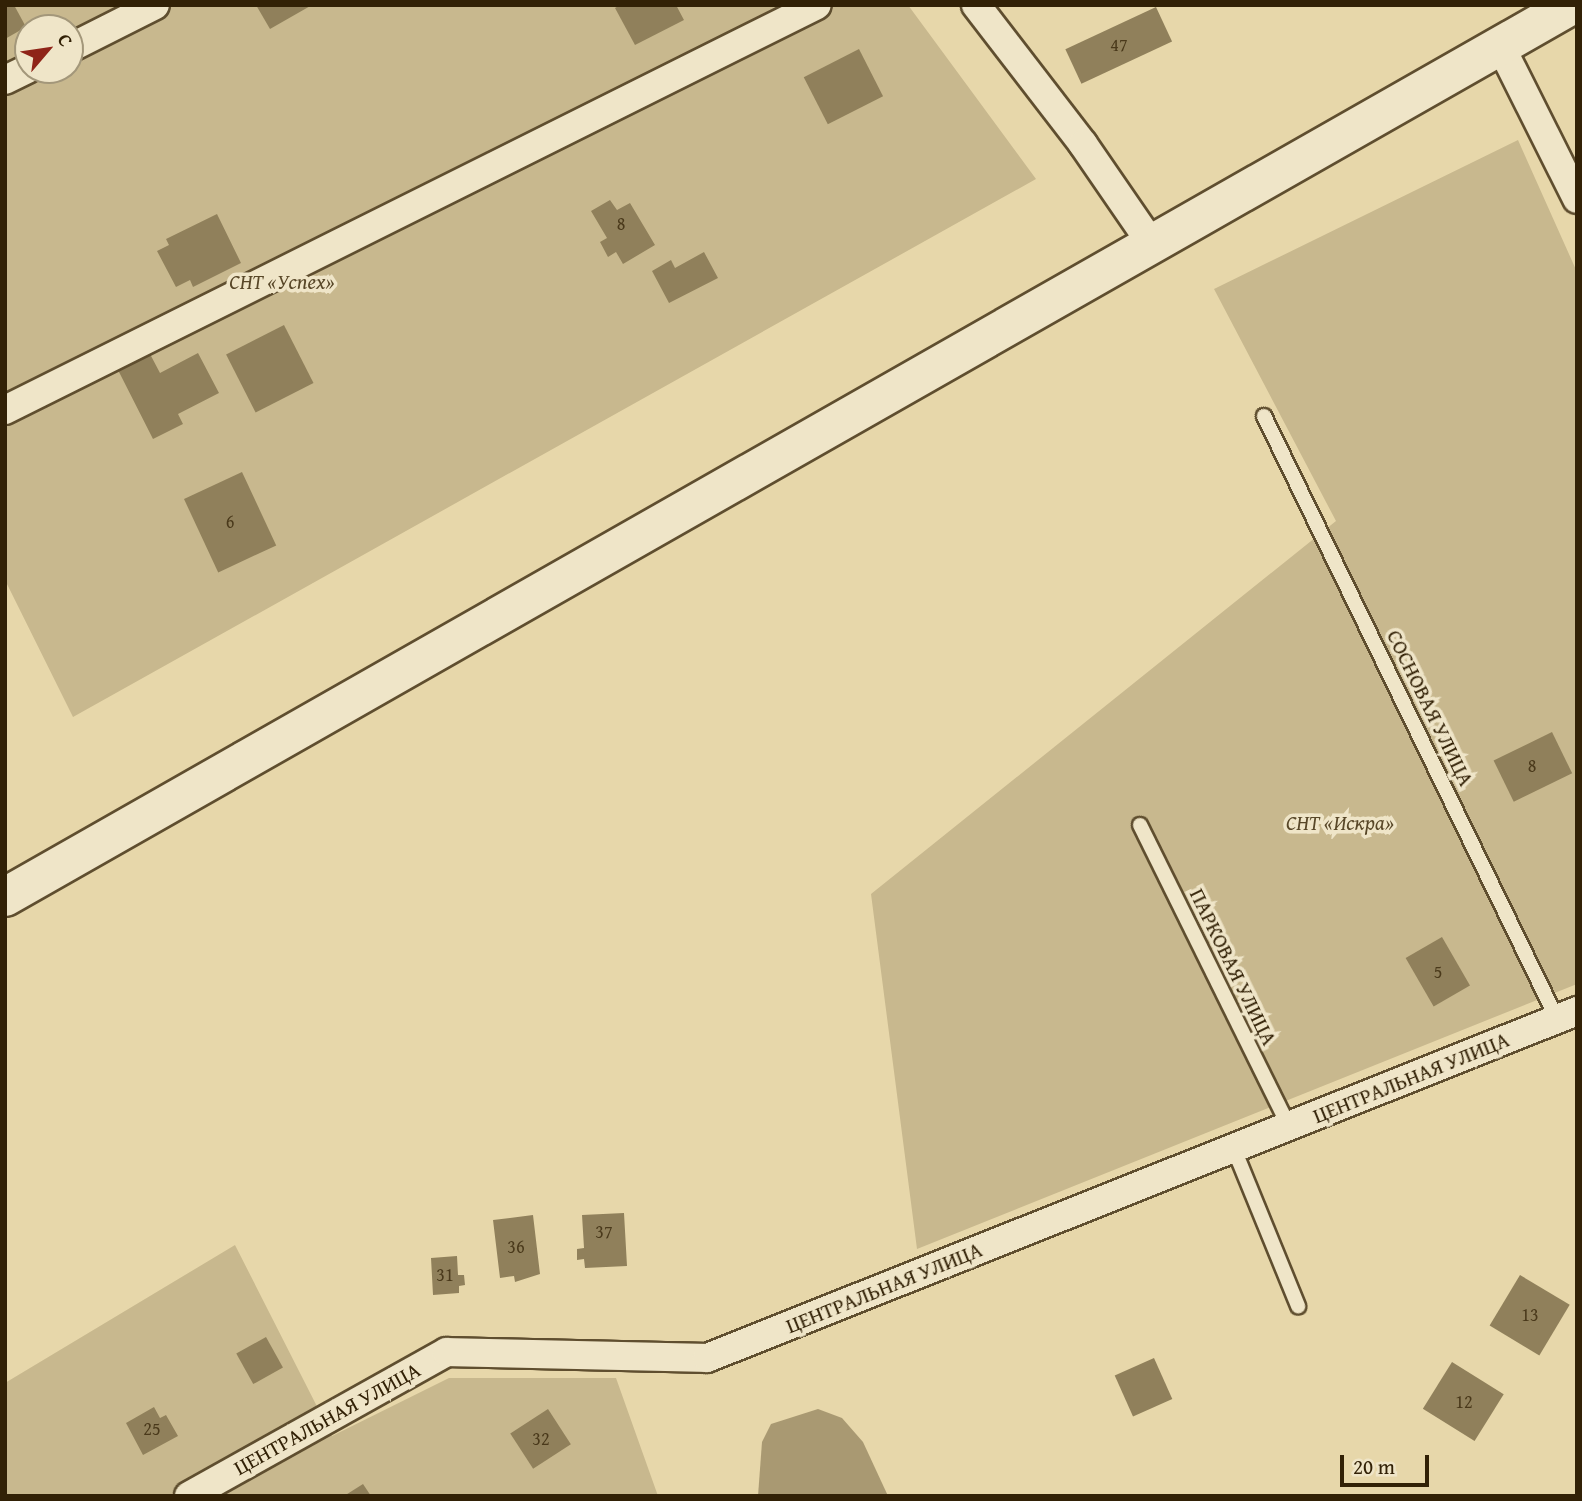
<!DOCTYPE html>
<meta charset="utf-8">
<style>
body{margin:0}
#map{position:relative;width:1582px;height:1501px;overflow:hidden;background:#e7d7aa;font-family:"Gentium Book Plus",serif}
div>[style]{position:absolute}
.green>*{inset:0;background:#c8b88e}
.water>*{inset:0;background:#a99972}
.building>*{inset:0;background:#90805b;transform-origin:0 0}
.roads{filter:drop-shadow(2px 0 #5f4e2f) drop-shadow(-2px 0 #5f4e2f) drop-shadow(0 2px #5f4e2f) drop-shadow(0 -2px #5f4e2f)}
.service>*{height:14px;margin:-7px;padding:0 7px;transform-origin:7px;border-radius:7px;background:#efe5c8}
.minor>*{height:28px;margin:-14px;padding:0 14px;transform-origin:14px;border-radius:14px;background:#efe5c8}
.secondary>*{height:38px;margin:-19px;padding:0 19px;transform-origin:19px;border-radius:19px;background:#efe5c8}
span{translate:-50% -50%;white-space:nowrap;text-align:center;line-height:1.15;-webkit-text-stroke:7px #efe5c8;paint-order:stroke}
.number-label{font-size:18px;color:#4a391b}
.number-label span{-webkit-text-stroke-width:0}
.park-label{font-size:21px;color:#584728;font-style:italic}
.street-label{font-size:21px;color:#322106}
.frame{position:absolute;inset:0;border:7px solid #322106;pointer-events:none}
.north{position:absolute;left:14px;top:14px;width:70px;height:70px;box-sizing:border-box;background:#efe5c8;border:2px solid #a3977a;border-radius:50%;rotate:61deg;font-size:19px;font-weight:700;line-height:28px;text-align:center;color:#322106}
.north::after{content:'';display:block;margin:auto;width:24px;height:32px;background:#8f2418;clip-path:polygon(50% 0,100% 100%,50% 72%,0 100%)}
.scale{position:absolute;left:1340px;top:1455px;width:89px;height:32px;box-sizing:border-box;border:4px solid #322106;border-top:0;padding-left:9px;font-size:21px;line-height:24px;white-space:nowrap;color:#322106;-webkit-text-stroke:5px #efe5c8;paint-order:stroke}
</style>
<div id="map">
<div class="green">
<i style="clip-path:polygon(evenodd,5px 5px,908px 5px,1036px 179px,73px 717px,5px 580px,5px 5px,28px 28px,70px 28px,70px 70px,28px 70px,28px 28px)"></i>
<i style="clip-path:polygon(1518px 140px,1577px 272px,1577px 984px,917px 1249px,871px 894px,1336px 521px,1214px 289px)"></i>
<i style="clip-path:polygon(235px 1245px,332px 1436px,449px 1378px,616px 1378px,658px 1496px,5px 1496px,5px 1383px)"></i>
</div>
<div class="water">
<i style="clip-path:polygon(818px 1409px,842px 1418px,863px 1442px,888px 1496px,758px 1496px,762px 1442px,771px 1424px)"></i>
</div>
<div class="building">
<i style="clip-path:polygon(5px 5px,14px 5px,26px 27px,5px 39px)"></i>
<i style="clip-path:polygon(256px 5px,312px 5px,270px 29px)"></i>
<i style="clip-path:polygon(620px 5px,676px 5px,684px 20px,635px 45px,615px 8px)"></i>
<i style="left:1156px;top:7px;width:38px;height:100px;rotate:65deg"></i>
<i style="left:859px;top:49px;width:53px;height:62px;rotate:63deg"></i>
<i style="clip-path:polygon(610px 200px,617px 210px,630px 203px,655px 245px,623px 264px,616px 252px,608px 257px,600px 242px,607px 238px,591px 211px)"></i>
<i style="clip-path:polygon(217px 214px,241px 263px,193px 287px,190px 280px,176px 287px,157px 251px,169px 245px,166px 239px)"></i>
<i style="clip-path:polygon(704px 252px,718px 278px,669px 303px,652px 271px,671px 260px,675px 268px)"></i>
<i style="left:284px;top:325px;width:65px;height:65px;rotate:63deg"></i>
<i style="clip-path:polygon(198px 353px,219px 393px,178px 414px,183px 424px,153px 439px,118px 370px,150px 354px,160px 373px)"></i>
<i style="left:242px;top:472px;width:81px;height:64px;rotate:65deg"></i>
<i style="left:1552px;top:732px;width:46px;height:65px;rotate:64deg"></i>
<i style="left:1442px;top:937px;width:56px;height:42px;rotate:60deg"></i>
<i style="clip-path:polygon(624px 1213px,627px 1266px,585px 1268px,584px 1259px,577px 1260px,577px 1249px,584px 1248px,582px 1215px)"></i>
<i style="clip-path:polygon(533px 1215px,540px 1274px,515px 1282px,514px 1276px,500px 1278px,493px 1220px)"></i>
<i style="clip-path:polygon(457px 1256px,458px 1275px,464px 1275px,465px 1285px,459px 1286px,459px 1293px,433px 1295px,431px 1258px)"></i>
<i style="left:1520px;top:1275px;width:58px;height:59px;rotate:31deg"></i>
<i style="left:266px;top:1337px;width:35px;height:34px;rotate:61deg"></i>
<i style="left:1154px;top:1358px;width:45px;height:43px;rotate:66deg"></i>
<i style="left:1452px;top:1362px;width:61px;height:55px;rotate:32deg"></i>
<i style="clip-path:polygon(154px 1407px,160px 1418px,166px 1415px,178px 1436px,143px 1455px,126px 1423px)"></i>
<i style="left:548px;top:1409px;width:42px;height:45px;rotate:57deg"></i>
<i style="clip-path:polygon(363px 1484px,371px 1496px,344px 1496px)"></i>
</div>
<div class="roads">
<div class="service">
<i style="left:1264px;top:416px;width:670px;rotate:64.08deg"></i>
<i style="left:1140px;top:825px;width:337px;rotate:63.7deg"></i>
<i style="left:1234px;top:1149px;width:170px;rotate:67.8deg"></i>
</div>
<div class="minor">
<i style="left:976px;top:5px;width:175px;rotate:52.4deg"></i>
<i style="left:1083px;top:144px;width:124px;rotate:55.5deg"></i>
<i style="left:1500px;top:45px;width:172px;rotate:63.4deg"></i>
<i style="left:70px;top:48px;width:95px;rotate:-26.8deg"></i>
<i style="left:5px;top:80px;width:25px;rotate:-26deg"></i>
<i style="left:5px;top:410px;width:907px;rotate:-26.51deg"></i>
<i style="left:189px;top:1496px;width:295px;rotate:-29.2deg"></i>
<i style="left:447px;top:1352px;width:260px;rotate:1.3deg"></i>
<i style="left:707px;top:1358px;width:937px;rotate:-21.74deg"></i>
</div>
<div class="secondary">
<i style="left:5px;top:897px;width:1803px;rotate:-29.65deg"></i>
</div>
</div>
<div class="number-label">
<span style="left:1119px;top:45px">47</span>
<span style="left:621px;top:224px">8</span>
<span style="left:230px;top:522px">6</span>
<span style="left:1532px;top:766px">8</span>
<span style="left:1438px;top:972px">5</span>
<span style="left:604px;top:1232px">37</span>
<span style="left:516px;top:1247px">36</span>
<span style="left:445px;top:1275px">31</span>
<span style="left:1530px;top:1315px">13</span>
<span style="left:1464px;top:1402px">12</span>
<span style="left:152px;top:1429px">25</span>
<span style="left:541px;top:1439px">32</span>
</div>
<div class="park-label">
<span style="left:282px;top:282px">СНТ «Успех»</span>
<span style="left:1340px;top:823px">СНТ «Искра»</span>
</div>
<div class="street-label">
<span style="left:1430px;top:708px;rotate:64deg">СОСНОВАЯ УЛИЦА</span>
<span style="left:1233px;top:967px;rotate:64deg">ПАРКОВАЯ УЛИЦА</span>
<span style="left:1411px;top:1078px;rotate:-22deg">ЦЕНТРАЛЬНАЯ УЛИЦА</span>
<span style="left:884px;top:1288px;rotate:-22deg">ЦЕНТРАЛЬНАЯ УЛИЦА</span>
<span style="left:327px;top:1419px;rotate:-29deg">ЦЕНТРАЛЬНАЯ УЛИЦА</span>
</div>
<div class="frame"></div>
<div class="north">С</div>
<div class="scale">20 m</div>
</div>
